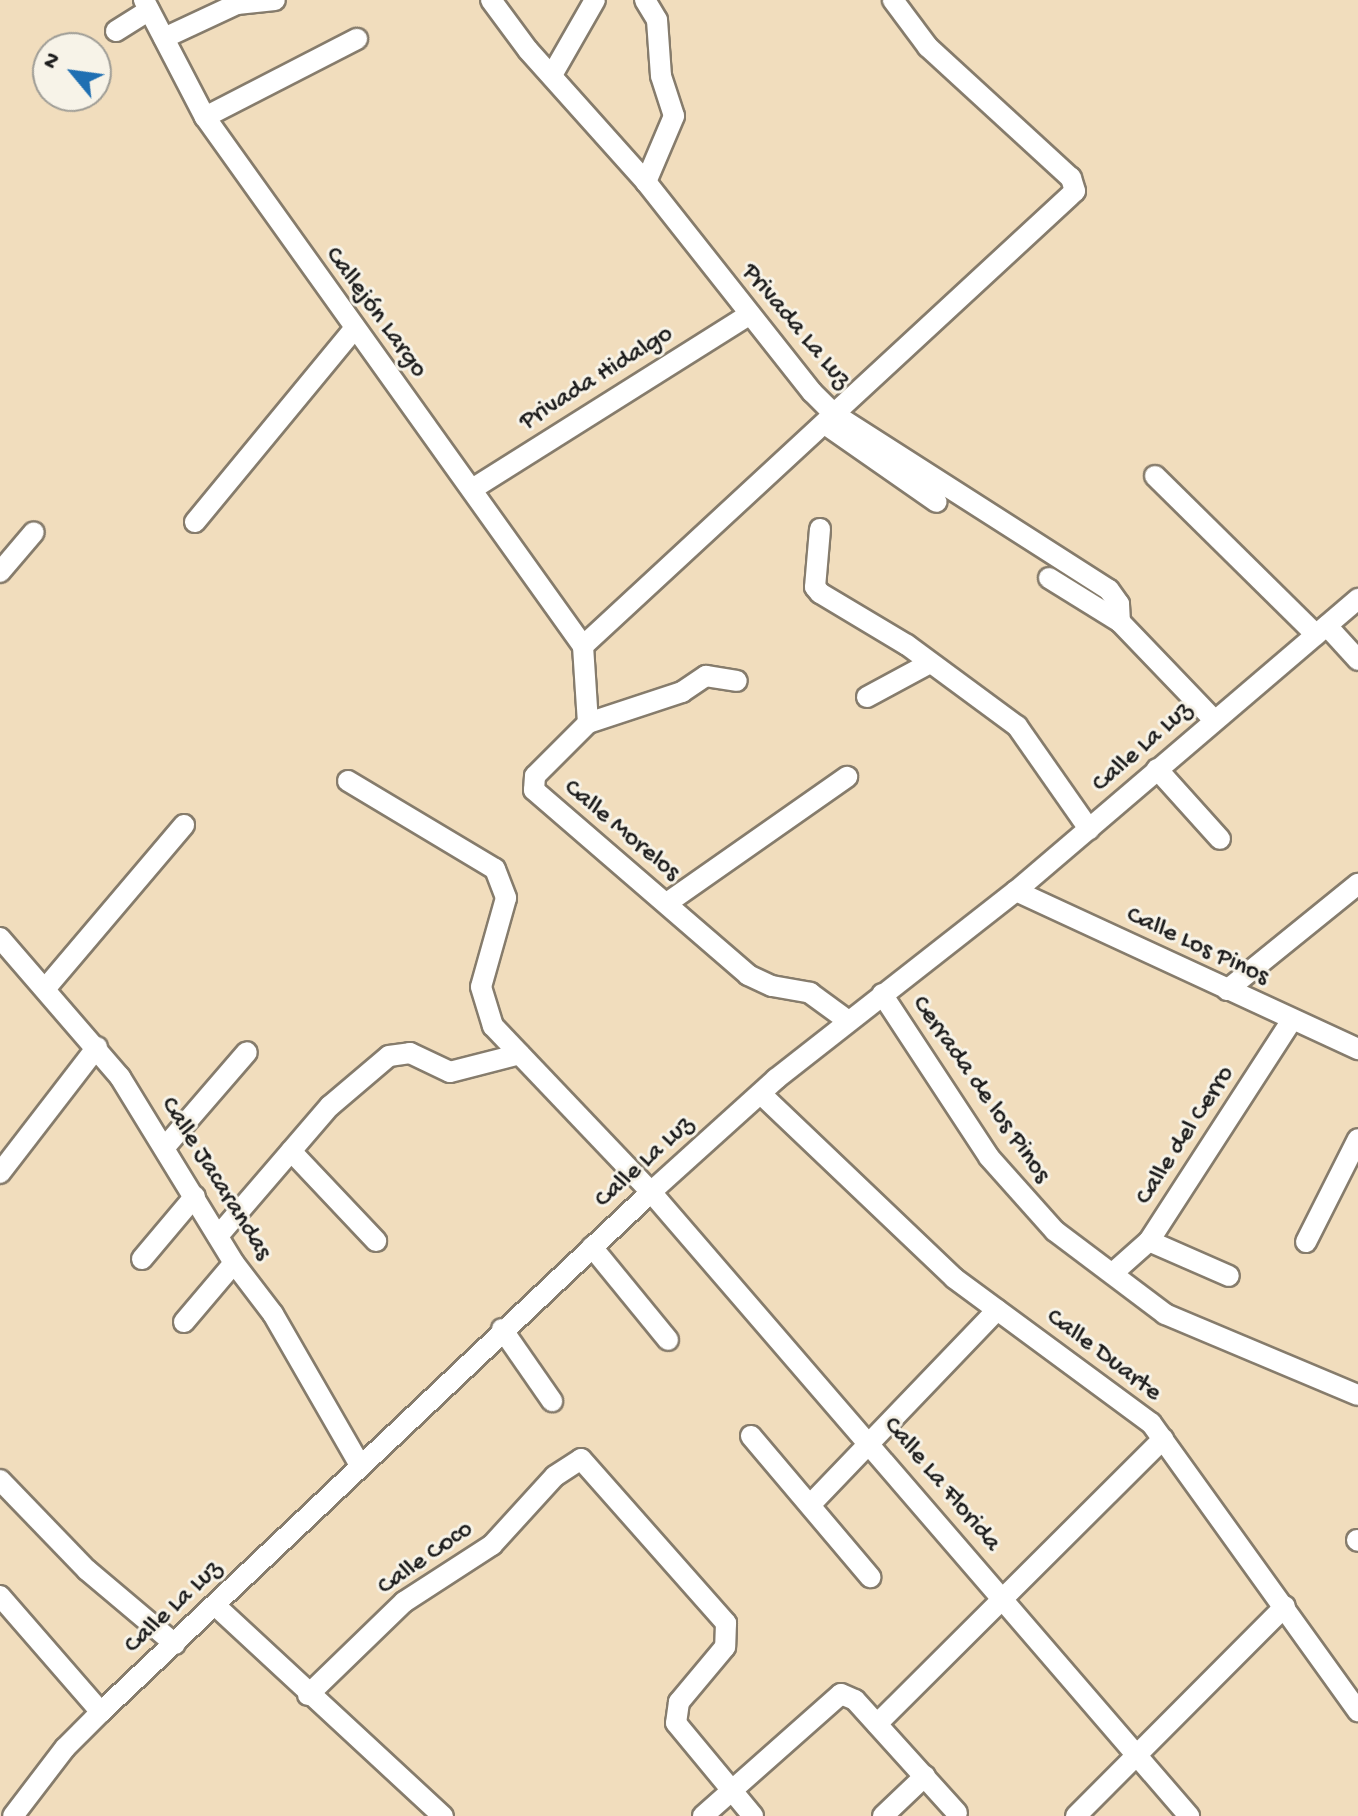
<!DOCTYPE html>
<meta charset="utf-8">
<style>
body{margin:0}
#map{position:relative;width:1358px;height:1816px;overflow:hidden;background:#f1ddbd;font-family:"Gochi Hand",sans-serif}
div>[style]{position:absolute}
.roads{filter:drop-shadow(2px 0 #867c6c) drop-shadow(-2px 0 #867c6c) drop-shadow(0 2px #867c6c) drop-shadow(0 -2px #867c6c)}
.minor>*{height:20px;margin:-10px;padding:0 10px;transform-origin:10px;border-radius:10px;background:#fff}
span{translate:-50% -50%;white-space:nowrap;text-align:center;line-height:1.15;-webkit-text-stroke:6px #f7f3e8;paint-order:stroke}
.street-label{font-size:26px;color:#1c1c1c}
.north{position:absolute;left:32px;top:32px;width:80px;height:80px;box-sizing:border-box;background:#f7f3e8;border:2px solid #9f9d96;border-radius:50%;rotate:299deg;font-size:22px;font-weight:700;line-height:32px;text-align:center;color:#1c1c1c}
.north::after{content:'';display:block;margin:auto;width:28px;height:36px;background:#1f6fb2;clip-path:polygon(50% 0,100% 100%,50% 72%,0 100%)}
</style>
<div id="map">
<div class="roads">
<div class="minor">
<i style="left:144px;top:0;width:132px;rotate:62.5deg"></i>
<i style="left:205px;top:117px;width:650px;rotate:54.45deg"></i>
<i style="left:491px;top:0;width:62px;rotate:53.5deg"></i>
<i style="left:528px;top:50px;width:177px;rotate:48.2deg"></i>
<i style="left:646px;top:182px;width:268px;rotate:51.7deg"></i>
<i style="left:812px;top:392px;width:31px;rotate:45deg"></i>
<i style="left:834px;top:414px;width:326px;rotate:32.6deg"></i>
<i style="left:1109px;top:590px;width:17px;rotate:54deg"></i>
<i style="left:1119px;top:604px;width:18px;rotate:87deg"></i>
<i style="left:1120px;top:622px;width:136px;rotate:46.2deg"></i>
<i style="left:645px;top:0;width:23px;rotate:59deg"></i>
<i style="left:657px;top:20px;width:56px;rotate:85.9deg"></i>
<i style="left:661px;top:76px;width:42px;rotate:72deg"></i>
<i style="left:674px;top:116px;width:72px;rotate:113deg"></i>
<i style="left:116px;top:31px;width:39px;rotate:-32deg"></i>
<i style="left:164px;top:38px;width:81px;rotate:-25deg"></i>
<i style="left:237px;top:4px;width:38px;rotate:-6deg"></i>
<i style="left:552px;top:75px;width:86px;rotate:-60.2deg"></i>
<i style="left:205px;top:117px;width:171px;rotate:-27.2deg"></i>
<i style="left:825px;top:424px;width:136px;rotate:34.9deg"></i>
<i style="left:1155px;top:476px;width:226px;rotate:44.6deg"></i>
<i style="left:474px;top:488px;width:325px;rotate:-32.2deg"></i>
<i style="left:195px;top:522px;width:249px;rotate:-50.5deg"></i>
<i style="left:820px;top:529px;width:58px;rotate:94.9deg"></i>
<i style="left:815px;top:587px;width:8px;rotate:50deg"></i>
<i style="left:820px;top:593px;width:101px;rotate:30.9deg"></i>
<i style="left:907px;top:645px;width:137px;rotate:36.4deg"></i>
<i style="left:1017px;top:726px;width:126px;rotate:55deg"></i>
<i style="left:0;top:572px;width:52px;rotate:-49.6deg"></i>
<i style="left:1049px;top:578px;width:84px;rotate:31.8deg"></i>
<i style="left:1327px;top:626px;width:46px;rotate:47.6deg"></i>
<i style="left:583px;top:646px;width:670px;rotate:-42.76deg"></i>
<i style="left:1075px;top:191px;width:14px;rotate:-107deg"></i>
<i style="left:1071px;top:178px;width:194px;rotate:-137.5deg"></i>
<i style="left:928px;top:47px;width:59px;rotate:-126.7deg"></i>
<i style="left:583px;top:646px;width:77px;rotate:86.3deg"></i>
<i style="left:588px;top:723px;width:75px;rotate:135deg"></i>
<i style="left:535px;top:776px;width:14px;rotate:94deg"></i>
<i style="left:534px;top:790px;width:283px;rotate:40.8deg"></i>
<i style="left:748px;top:975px;width:26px;rotate:25deg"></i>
<i style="left:772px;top:986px;width:39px;rotate:10deg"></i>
<i style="left:810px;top:993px;width:46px;rotate:36.1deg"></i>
<i style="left:867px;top:697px;width:69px;rotate:-28.4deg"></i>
<i style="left:588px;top:723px;width:99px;rotate:-18.3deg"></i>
<i style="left:682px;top:692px;width:29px;rotate:-34deg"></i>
<i style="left:706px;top:676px;width:31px;rotate:9deg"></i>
<i style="left:1157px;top:769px;width:94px;rotate:48deg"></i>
<i style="left:348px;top:781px;width:171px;rotate:30.9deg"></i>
<i style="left:495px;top:869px;width:31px;rotate:69deg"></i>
<i style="left:506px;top:898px;width:92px;rotate:105.7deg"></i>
<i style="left:481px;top:987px;width:41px;rotate:72.9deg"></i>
<i style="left:493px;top:1026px;width:229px;rotate:46.4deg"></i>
<i style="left:651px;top:1192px;width:824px;rotate:49.23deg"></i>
<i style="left:1016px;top:891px;width:377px;rotate:24.8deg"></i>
<i style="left:667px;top:903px;width:220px;rotate:-35deg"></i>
<i style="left:0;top:938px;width:184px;rotate:49.2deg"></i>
<i style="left:120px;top:1077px;width:218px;rotate:58.5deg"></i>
<i style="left:234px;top:1263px;width:64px;rotate:52.6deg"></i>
<i style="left:273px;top:1314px;width:174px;rotate:60.1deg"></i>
<i style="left:45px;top:989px;width:215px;rotate:-49.7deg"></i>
<i style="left:1227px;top:990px;width:169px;rotate:-39deg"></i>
<i style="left:882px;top:994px;width:195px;rotate:56.7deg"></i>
<i style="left:989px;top:1157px;width:99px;rotate:48.3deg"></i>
<i style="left:1055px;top:1231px;width:138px;rotate:37deg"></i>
<i style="left:1165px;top:1314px;width:209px;rotate:22.8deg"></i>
<i style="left:761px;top:1094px;width:267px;rotate:43.6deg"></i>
<i style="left:954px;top:1278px;width:245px;rotate:36.4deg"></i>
<i style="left:1151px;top:1423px;width:355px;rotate:54.3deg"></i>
<i style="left:165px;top:1147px;width:125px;rotate:-49.2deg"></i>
<i style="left:291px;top:1151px;width:124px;rotate:46.6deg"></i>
<i style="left:0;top:1173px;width:159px;rotate:-52.4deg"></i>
<i style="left:218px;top:1236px;width:172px;rotate:-49.3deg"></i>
<i style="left:330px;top:1106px;width:77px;rotate:-40.3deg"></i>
<i style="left:389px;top:1056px;width:21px;rotate:-8deg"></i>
<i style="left:410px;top:1053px;width:44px;rotate:25.4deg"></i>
<i style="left:450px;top:1072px;width:72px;rotate:-14.4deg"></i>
<i style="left:1149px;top:1241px;width:87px;rotate:23.6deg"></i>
<i style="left:1306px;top:1242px;width:115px;rotate:-63.2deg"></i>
<i style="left:592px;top:1247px;width:120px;rotate:50.7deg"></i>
<i style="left:142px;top:1259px;width:82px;rotate:-49.9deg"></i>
<i style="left:1114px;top:1272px;width:47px;rotate:-41.5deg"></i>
<i style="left:1149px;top:1241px;width:263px;rotate:-57.1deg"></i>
<i style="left:184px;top:1322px;width:77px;rotate:-49.7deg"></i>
<i style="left:502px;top:1329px;width:88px;rotate:55.2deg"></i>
<i style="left:751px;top:1436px;width:185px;rotate:49.8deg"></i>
<i style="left:0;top:1480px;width:125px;rotate:46deg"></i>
<i style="left:87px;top:1570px;width:115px;rotate:40.1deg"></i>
<i style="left:811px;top:1504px;width:269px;rotate:-46.2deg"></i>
<i style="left:1357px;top:1540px;width:1px;rotate:45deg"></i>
<i style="left:0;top:1596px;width:154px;rotate:49deg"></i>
<i style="left:217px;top:1607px;width:308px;rotate:42.8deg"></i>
<i style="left:308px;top:1695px;width:134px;rotate:-44.1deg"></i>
<i style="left:404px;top:1602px;width:105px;rotate:-32.9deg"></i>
<i style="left:492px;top:1545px;width:93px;rotate:-47.6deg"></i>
<i style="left:555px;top:1476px;width:31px;rotate:-33deg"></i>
<i style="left:581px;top:1459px;width:219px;rotate:48.5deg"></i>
<i style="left:726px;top:1623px;width:24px;rotate:92deg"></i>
<i style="left:725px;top:1647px;width:72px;rotate:129.9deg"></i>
<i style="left:679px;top:1702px;width:21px;rotate:98deg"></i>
<i style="left:676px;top:1723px;width:121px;rotate:50.4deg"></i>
<i style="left:877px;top:1724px;width:404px;rotate:-44.9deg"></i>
<i style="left:13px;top:1816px;width:86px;rotate:-52.6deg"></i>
<i style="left:65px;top:1748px;width:51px;rotate:-45deg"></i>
<i style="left:101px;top:1712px;width:757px;rotate:-43.39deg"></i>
<i style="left:651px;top:1192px;width:169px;rotate:-42.1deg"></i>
<i style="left:776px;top:1079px;width:305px;rotate:-38.1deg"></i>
<i style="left:1016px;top:891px;width:450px;rotate:-40.5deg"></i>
<i style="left:703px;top:1816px;width:184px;rotate:-41.5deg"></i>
<i style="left:841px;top:1694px;width:15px;rotate:23deg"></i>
<i style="left:855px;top:1700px;width:152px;rotate:47.9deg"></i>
<i style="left:883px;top:1816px;width:58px;rotate:-43.6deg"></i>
<i style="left:1076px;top:1816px;width:296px;rotate:-45.1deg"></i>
</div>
</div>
<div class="street-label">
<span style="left:375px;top:313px;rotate:54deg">Callejón Largo</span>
<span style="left:795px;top:327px;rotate:50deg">Privada La Luz</span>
<span style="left:597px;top:379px;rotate:-32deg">Privada Hidalgo</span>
<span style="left:1143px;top:748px;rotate:-41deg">Calle La Luz</span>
<span style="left:621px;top:831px;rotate:40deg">Calle Morelos</span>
<span style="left:1197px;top:947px;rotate:25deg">Calle Los Pinos</span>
<span style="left:980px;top:1090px;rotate:55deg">Cerrada de los Pinos</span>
<span style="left:1186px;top:1136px;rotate:-57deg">Calle del Cerro</span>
<span style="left:645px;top:1163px;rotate:-42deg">Calle La Luz</span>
<span style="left:215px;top:1179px;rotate:58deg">Calle Jacarandas</span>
<span style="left:1103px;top:1356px;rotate:37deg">Calle Duarte</span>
<span style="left:941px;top:1485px;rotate:50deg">Calle La Florida</span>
<span style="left:426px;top:1559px;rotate:-35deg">Calle Coco</span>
<span style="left:174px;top:1608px;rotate:-43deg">Calle La Luz</span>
</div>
<div class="north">N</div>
</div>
